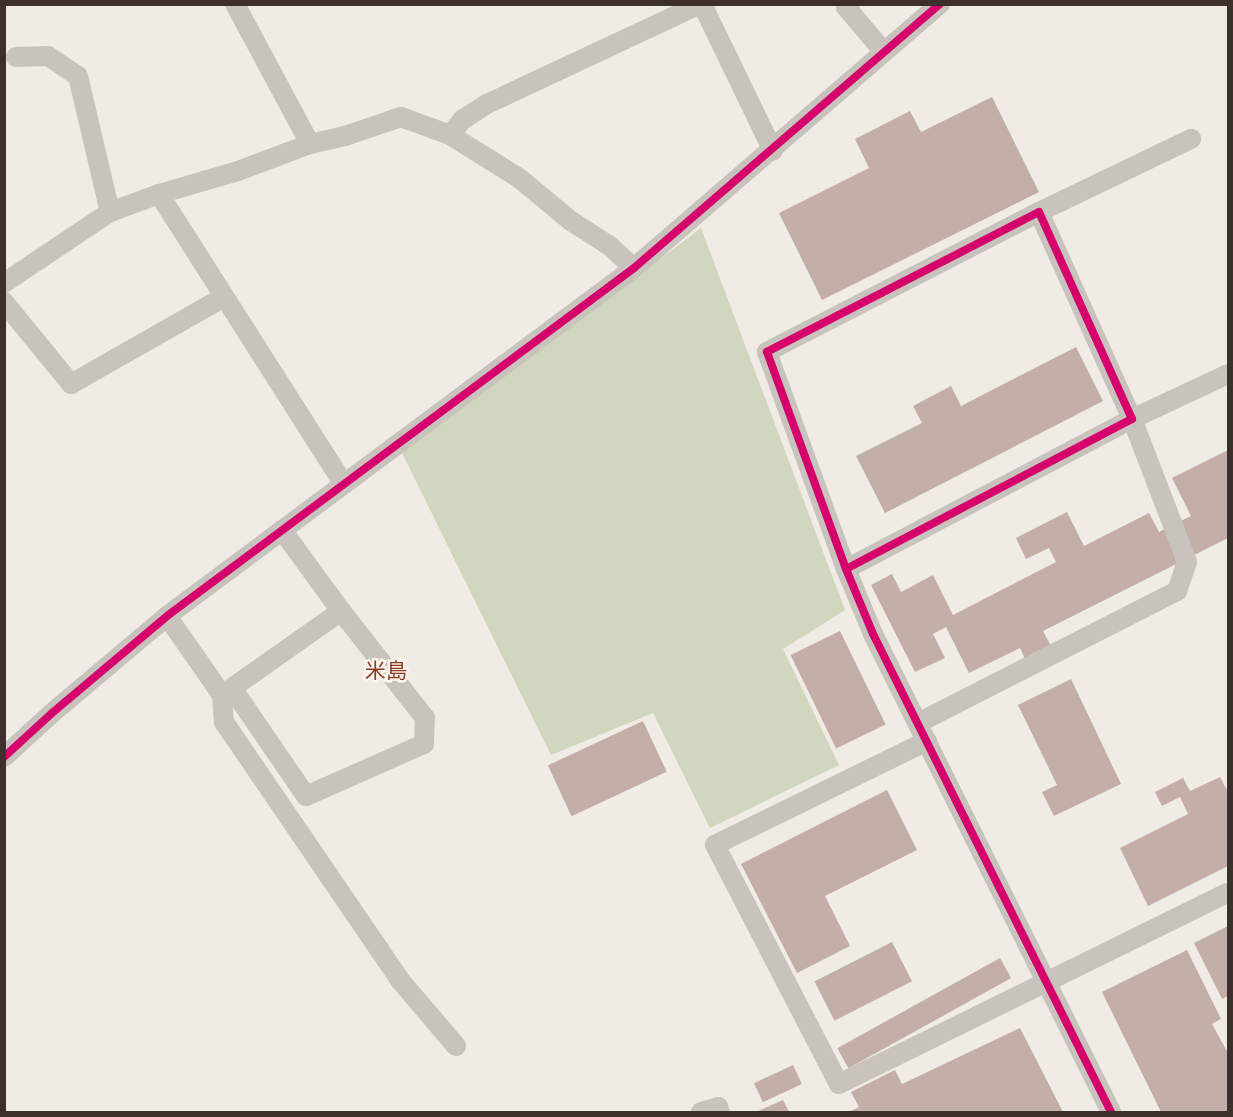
<!DOCTYPE html>
<meta charset="utf-8">
<style>
body{margin:0}
#map{position:relative;width:1233px;height:1117px;overflow:hidden;background:#f0ebe5;font-family:"Noto Sans","Noto Sans JP",sans-serif}
div>[style]{position:absolute}
.green>*{inset:0;background:#d1d6bf}
.building>*{inset:0;background:#c3afa7;transform-origin:0 0}
.minor>*{height:20px;margin:-10px;padding:0 10px;transform-origin:10px;border-radius:10px;background:#c9c3be}
.cycleway>*{height:8px;margin:-4px;padding:0 4px;transform-origin:4px;border-radius:4px;background:#d6006c}
span{translate:-50% -50%;white-space:nowrap;text-align:center;line-height:1.15;-webkit-text-stroke:5px #fbf5ee;paint-order:stroke}
.neighbourhood-label{font-size:21px;color:#8c3b22}
.frame{position:absolute;inset:0;border:6px solid #3b302b;pointer-events:none}
</style>
<div id="map">
<div class="green">
<i style="clip-path:polygon(701px 228px,845px 610px,783px 649px,839px 765px,710px 828px,653px 713px,551px 755px,402px 453px)"></i>
</div>
<div class="building">
<i style="clip-path:polygon(992px 97px,1039px 192px,822px 300px,779px 213px,869px 168px,855px 139px,910px 111px,921px 132px)"></i>
<i style="clip-path:polygon(1076px 347px,1103px 401px,885px 513px,856px 456px,922px 423px,913px 406px,951px 386px,961px 406px)"></i>
<i style="clip-path:polygon(1228px 450px,1228px 538px,1043px 631px,1052px 648px,1026px 661px,1020px 648px,969px 673px,946px 627px,933px 634px,945px 658px,915px 672px,871px 585px,892px 574px,901px 592px,933px 575px,953px 615px,1056px 562px,1049px 548px,1026px 559px,1016px 538px,1067px 512px,1084px 546px,1149px 513px,1159px 532px,1191px 516px,1172px 478px)"></i>
<i style="left:840px;top:631px;width:104px;height:55px;rotate:64deg"></i>
<i style="clip-path:polygon(1071px 679px,1121px 784px,1054px 816px,1042px 792px,1057px 785px,1018px 705px)"></i>
<i style="left:643px;top:721px;width:56px;height:105px;rotate:65deg"></i>
<i style="clip-path:polygon(1220px 777px,1228px 792px,1228px 866px,1148px 906px,1120px 848px,1188px 814px,1180px 797px,1162px 806px,1155px 792px,1183px 778px,1190px 791px)"></i>
<i style="clip-path:polygon(887px 790px,917px 850px,825px 896px,850px 946px,797px 973px,741px 864px)"></i>
<i style="clip-path:polygon(1228px 926px,1228px 996px,1222px 999px,1194px 943px)"></i>
<i style="left:892px;top:942px;width:44px;height:87px;rotate:63deg"></i>
<i style="clip-path:polygon(1187px 950px,1221px 1019px,1212px 1024px,1228px 1053px,1228px 1112px,1161px 1112px,1102px 992px)"></i>
<i style="left:1000px;top:958px;width:23px;height:186px;rotate:61deg"></i>
<i style="clip-path:polygon(1020px 1028px,1063px 1112px,849px 1112px,859px 1107px,851px 1092px,895px 1070px,902px 1084px)"></i>
<i style="left:793px;top:1065px;width:21px;height:43px;rotate:65deg"></i>
<i style="clip-path:polygon(783px 1100px,789px 1112px,756px 1112px)"></i>
</div>
<div class="minor">
<i style="left:235px;top:4px;width:159px;rotate:61.8deg"></i>
<i style="left:702px;top:4px;width:163px;rotate:64.2deg"></i>
<i style="left:850px;top:4px;width:5px;rotate:143deg"></i>
<i style="left:846px;top:7px;width:57px;rotate:49.9deg"></i>
<i style="left:16px;top:57px;width:32px;rotate:-2deg"></i>
<i style="left:48px;top:56px;width:36px;rotate:34deg"></i>
<i style="left:78px;top:76px;width:140px;rotate:76.8deg"></i>
<i style="left:450px;top:135px;width:19px;rotate:-51deg"></i>
<i style="left:462px;top:120px;width:30px;rotate:-33deg"></i>
<i style="left:487px;top:104px;width:235px;rotate:-25.1deg"></i>
<i style="left:159px;top:194px;width:344px;rotate:57.5deg"></i>
<i style="left:1039px;top:212px;width:169px;rotate:-25.7deg"></i>
<i style="left:4px;top:283px;width:128px;rotate:-33.8deg"></i>
<i style="left:110px;top:212px;width:52px;rotate:-20.2deg"></i>
<i style="left:159px;top:194px;width:82px;rotate:-16.2deg"></i>
<i style="left:238px;top:171px;width:77px;rotate:-20.6deg"></i>
<i style="left:310px;top:144px;width:36px;rotate:-13deg"></i>
<i style="left:345px;top:136px;width:59px;rotate:-18.7deg"></i>
<i style="left:401px;top:117px;width:52px;rotate:20.2deg"></i>
<i style="left:450px;top:135px;width:81px;rotate:31.9deg"></i>
<i style="left:519px;top:178px;width:67px;rotate:39.6deg"></i>
<i style="left:571px;top:221px;width:46px;rotate:32.7deg"></i>
<i style="left:610px;top:246px;width:33px;rotate:43deg"></i>
<i style="left:4px;top:302px;width:106px;rotate:50.7deg"></i>
<i style="left:71px;top:384px;width:176px;rotate:-29.6deg"></i>
<i style="left:846px;top:569px;width:323px;rotate:-27.7deg"></i>
<i style="left:1132px;top:419px;width:227px;rotate:-114.2deg"></i>
<i style="left:1039px;top:212px;width:306px;rotate:152.8deg"></i>
<i style="left:767px;top:352px;width:231px;rotate:70deg"></i>
<i style="left:846px;top:569px;width:70px;rotate:67.4deg"></i>
<i style="left:873px;top:634px;width:534px;rotate:63.53deg"></i>
<i style="left:167px;top:616px;width:96px;rotate:55.2deg"></i>
<i style="left:222px;top:695px;width:146px;rotate:-35.2deg"></i>
<i style="left:341px;top:611px;width:100px;rotate:-126.1deg"></i>
<i style="left:232px;top:688px;width:131px;rotate:55.6deg"></i>
<i style="left:306px;top:796px;width:129px;rotate:-23.8deg"></i>
<i style="left:424px;top:744px;width:26px;rotate:-88deg"></i>
<i style="left:425px;top:718px;width:136px;rotate:-128.1deg"></i>
<i style="left:222px;top:695px;width:27px;rotate:86deg"></i>
<i style="left:224px;top:722px;width:311px;rotate:55.7deg"></i>
<i style="left:399px;top:979px;width:88px;rotate:49.6deg"></i>
<i style="left:918px;top:723px;width:291px;rotate:-27deg"></i>
<i style="left:1177px;top:591px;width:31px;rotate:-71deg"></i>
<i style="left:1187px;top:562px;width:153px;rotate:-111deg"></i>
<i style="left:1132px;top:419px;width:106px;rotate:-25.1deg"></i>
<i style="left:927px;top:741px;width:236px;rotate:153.9deg"></i>
<i style="left:715px;top:845px;width:269px;rotate:62.6deg"></i>
<i style="left:839px;top:1084px;width:433px;rotate:-26.2deg"></i>
<i style="left:4px;top:757px;width:65px;rotate:-42.5deg"></i>
<i style="left:52px;top:713px;width:150px;rotate:-40.1deg"></i>
<i style="left:167px;top:616px;width:582px;rotate:-36.69deg"></i>
<i style="left:634px;top:268px;width:404px;rotate:-40.8deg"></i>
<i style="left:701px;top:1112px;width:18px;rotate:-16deg"></i>
<i style="left:718px;top:1107px;width:5px;rotate:68deg"></i>
</div>
<div class="cycleway">
<i style="left:846px;top:569px;width:323px;rotate:-27.7deg"></i>
<i style="left:1132px;top:419px;width:227px;rotate:-114.2deg"></i>
<i style="left:1039px;top:212px;width:306px;rotate:152.8deg"></i>
<i style="left:767px;top:352px;width:231px;rotate:70deg"></i>
<i style="left:846px;top:569px;width:70px;rotate:67.4deg"></i>
<i style="left:873px;top:634px;width:534px;rotate:63.53deg"></i>
<i style="left:4px;top:757px;width:65px;rotate:-42.5deg"></i>
<i style="left:52px;top:713px;width:150px;rotate:-40.1deg"></i>
<i style="left:167px;top:616px;width:582px;rotate:-36.69deg"></i>
<i style="left:634px;top:268px;width:404px;rotate:-40.8deg"></i>
</div>
<div class="neighbourhood-label">
<span style="left:386px;top:670px">米島</span>
</div>
<div class="frame"></div>
</div>
